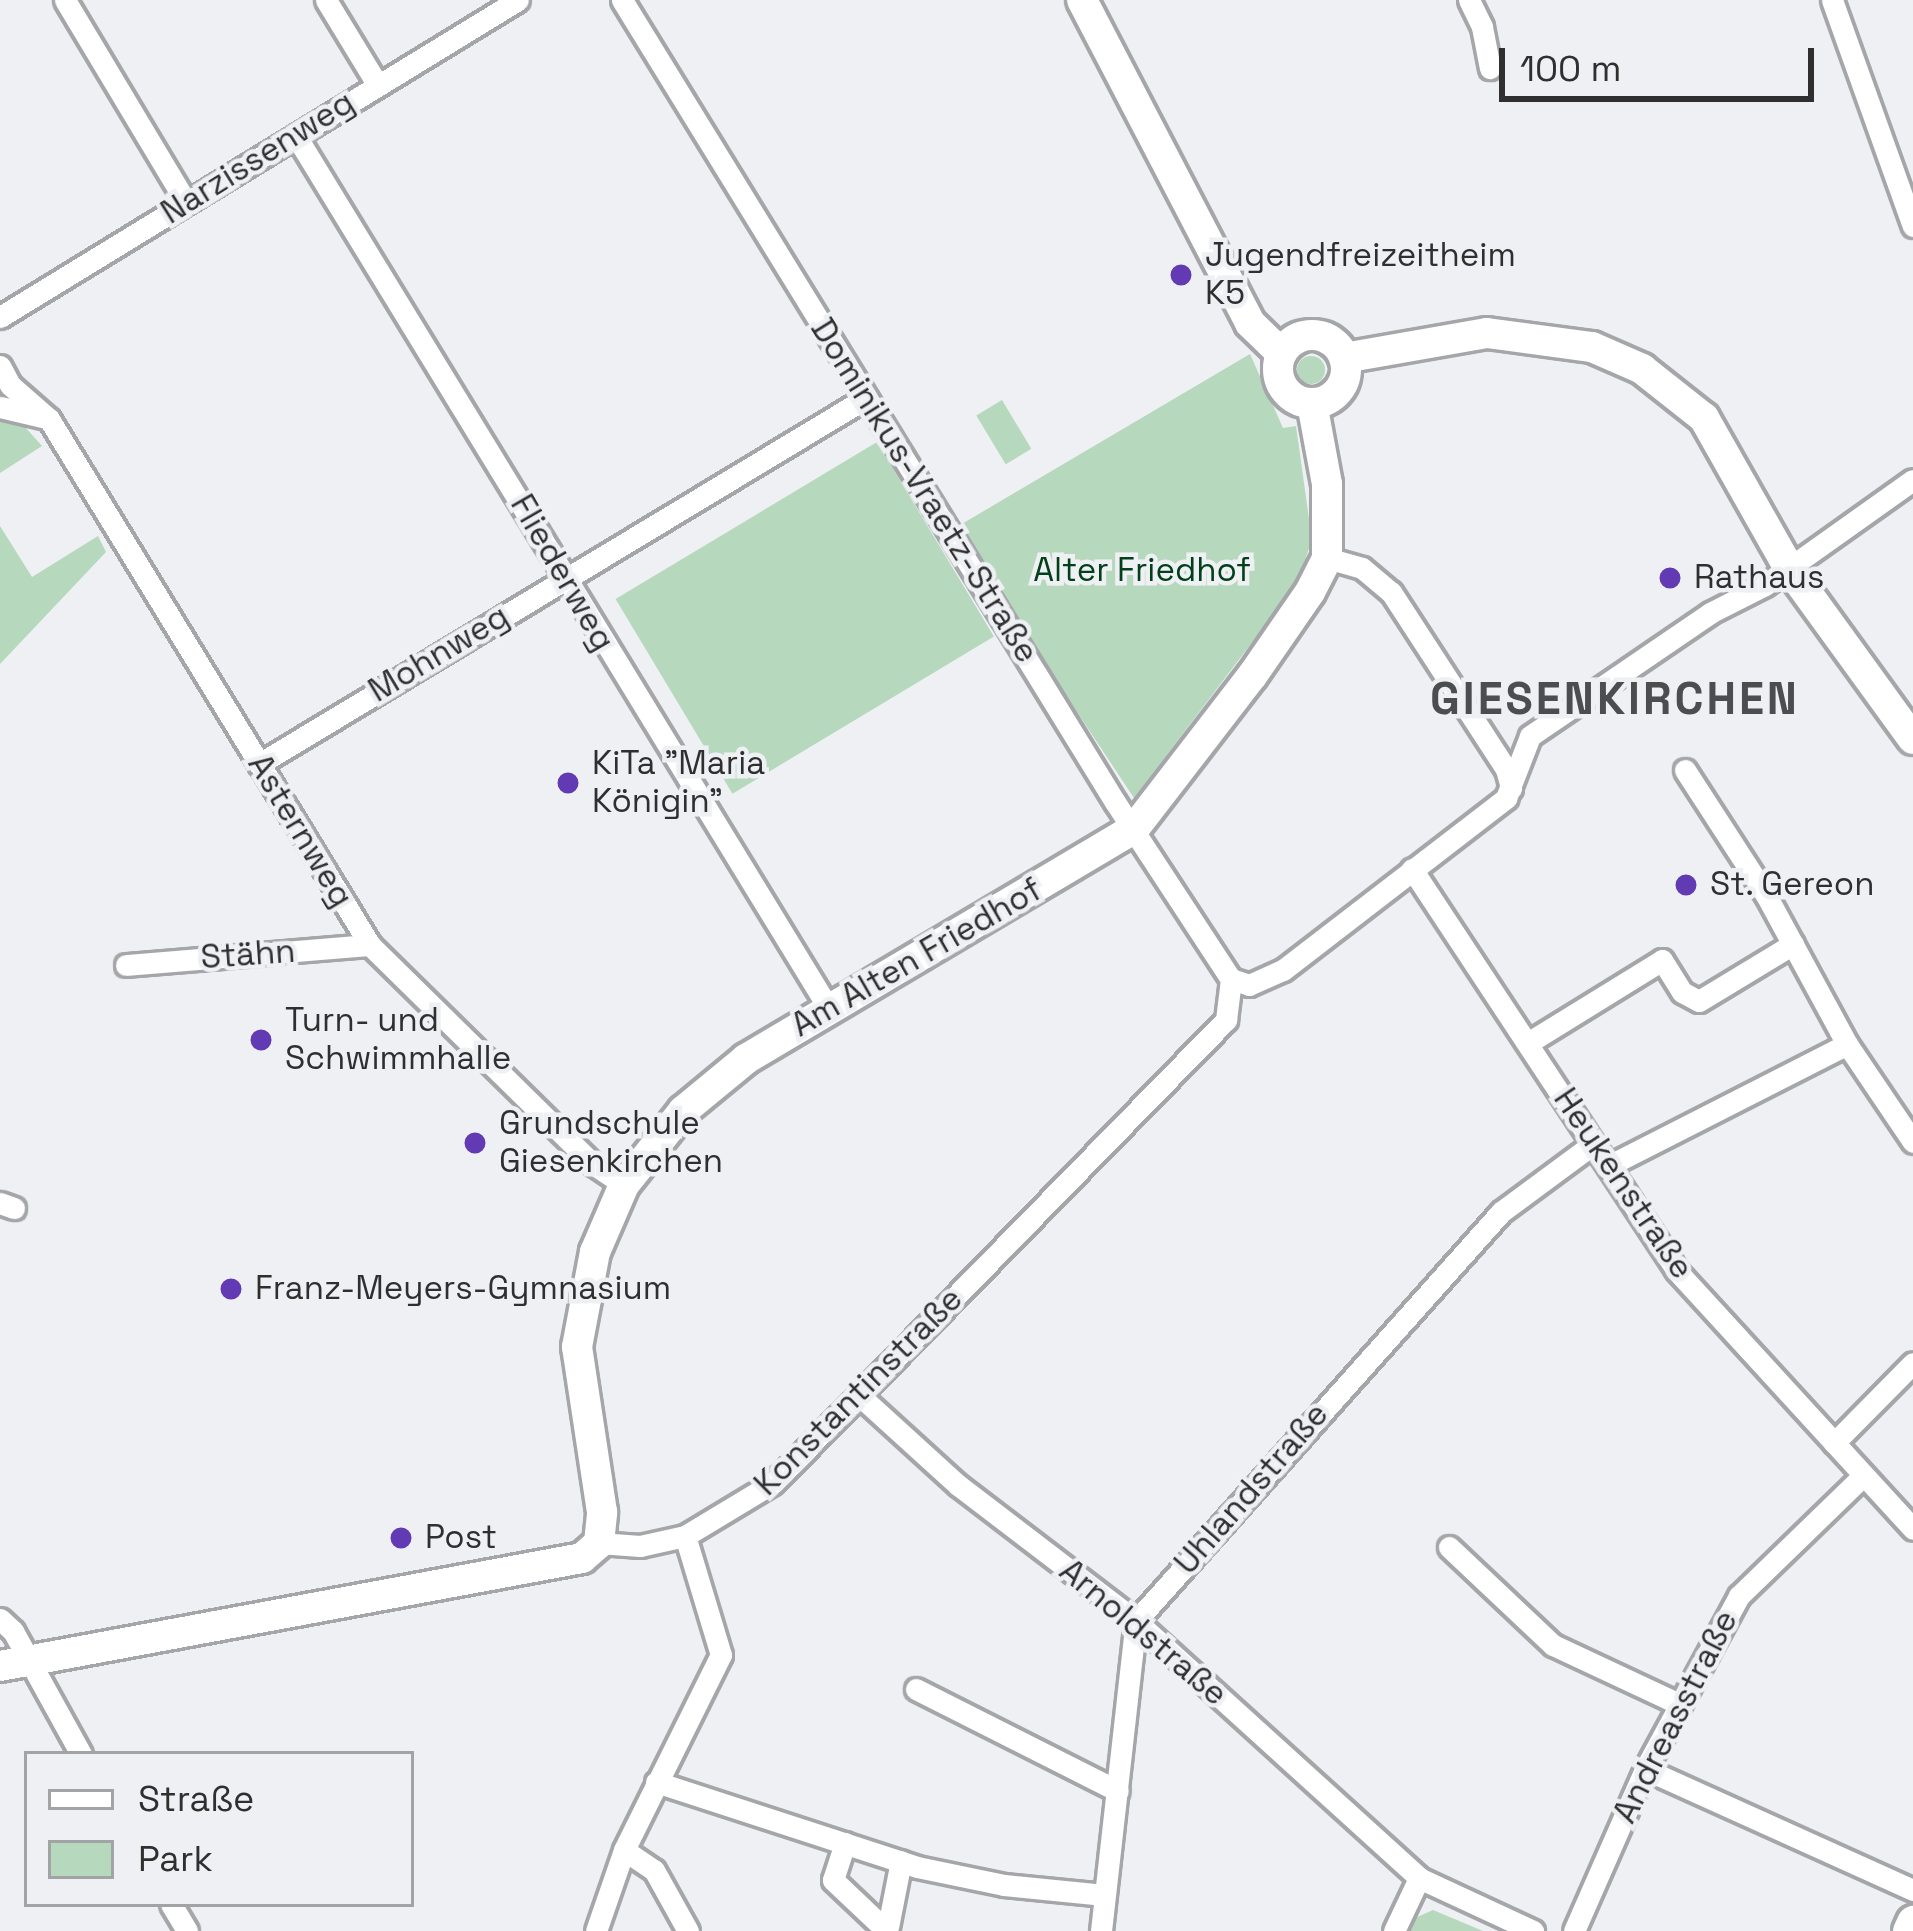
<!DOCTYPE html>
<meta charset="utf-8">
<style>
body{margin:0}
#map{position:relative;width:1913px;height:1931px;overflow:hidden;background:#eff0f3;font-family:"Space Grotesk",sans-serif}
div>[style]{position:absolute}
.green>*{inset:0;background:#b6d8bd;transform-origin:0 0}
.round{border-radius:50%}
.roads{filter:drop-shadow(3px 0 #a5a6a9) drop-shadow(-3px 0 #a5a6a9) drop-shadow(0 3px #a5a6a9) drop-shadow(0 -3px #a5a6a9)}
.street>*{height:21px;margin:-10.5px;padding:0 10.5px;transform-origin:10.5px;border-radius:10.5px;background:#fff}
.secondary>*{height:30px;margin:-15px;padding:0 15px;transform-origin:15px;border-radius:15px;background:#fff}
.secondary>.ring{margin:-15px;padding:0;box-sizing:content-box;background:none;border:30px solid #fff;border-radius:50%}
.primary>*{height:33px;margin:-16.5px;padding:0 16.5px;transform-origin:16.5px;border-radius:16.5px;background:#fff}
.dots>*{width:33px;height:33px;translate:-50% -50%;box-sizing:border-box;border:6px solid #eff0f3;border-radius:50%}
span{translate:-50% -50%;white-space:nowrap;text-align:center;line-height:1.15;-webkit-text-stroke:9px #eff0f3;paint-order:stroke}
.street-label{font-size:33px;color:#2f2f30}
.poi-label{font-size:33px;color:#2f2f30}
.left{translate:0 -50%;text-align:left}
.park-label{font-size:33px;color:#01401b}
.district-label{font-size:45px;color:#4c4d4f;font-weight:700;letter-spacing:3px}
.legend{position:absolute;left:24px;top:1751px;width:390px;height:156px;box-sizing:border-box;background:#eff0f3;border:3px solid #a2a3a5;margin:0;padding:15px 21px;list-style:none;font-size:36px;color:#2f2f30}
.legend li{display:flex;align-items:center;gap:24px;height:60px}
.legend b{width:60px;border:3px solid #a2a3a5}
.scale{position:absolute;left:1499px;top:48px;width:315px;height:54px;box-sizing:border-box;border:6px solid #2f2f30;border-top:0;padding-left:15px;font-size:36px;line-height:42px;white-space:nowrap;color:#2f2f30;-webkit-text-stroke:9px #eff0f3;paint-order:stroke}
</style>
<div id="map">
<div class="green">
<i style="clip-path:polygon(1250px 354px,1283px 428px,1296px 426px,1312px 540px,1297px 583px,1134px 798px,955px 528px)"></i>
<i class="round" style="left:1297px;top:356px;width:28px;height:28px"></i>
<i style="left:1002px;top:400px;width:57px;height:30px;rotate:59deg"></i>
<i style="clip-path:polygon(0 421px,25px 427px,42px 446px,0 473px)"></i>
<i style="left:877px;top:442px;width:227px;height:305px;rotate:59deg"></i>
<i style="clip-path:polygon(0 526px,32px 577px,98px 536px,106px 552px,0 664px)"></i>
<i style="clip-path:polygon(1433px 1910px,1483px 1931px,1409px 1931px,1415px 1918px)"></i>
</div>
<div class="roads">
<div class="street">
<i style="left:65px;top:0;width:235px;rotate:59.1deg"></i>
<i style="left:326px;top:0;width:98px;rotate:58.7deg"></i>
<i style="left:622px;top:0;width:941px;rotate:58.42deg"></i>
<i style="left:1115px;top:802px;width:212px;rotate:56.8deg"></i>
<i style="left:1469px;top:0;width:30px;rotate:64deg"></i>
<i style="left:1482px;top:27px;width:42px;rotate:79deg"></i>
<i style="left:1832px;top:0;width:240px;rotate:70.3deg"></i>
<i style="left:296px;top:136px;width:1023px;rotate:58.59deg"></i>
<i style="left:0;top:317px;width:607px;rotate:-31.47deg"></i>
<i style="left:0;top:366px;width:21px;rotate:62deg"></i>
<i style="left:10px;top:385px;width:52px;rotate:41.1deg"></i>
<i style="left:49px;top:419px;width:616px;rotate:58.61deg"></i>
<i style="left:370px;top:945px;width:313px;rotate:44.5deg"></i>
<i style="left:593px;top:1164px;width:37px;rotate:34deg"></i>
<i style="left:0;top:407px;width:47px;rotate:13.4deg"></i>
<i style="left:1327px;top:558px;width:36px;rotate:16deg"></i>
<i style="left:1362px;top:568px;width:38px;rotate:40deg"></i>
<i style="left:1391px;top:592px;width:211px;rotate:57deg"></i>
<i style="left:1506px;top:769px;width:20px;rotate:75deg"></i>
<i style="left:259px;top:764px;width:709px;rotate:-31.09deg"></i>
<i style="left:1685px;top:770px;width:149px;rotate:57.1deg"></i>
<i style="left:1766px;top:895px;width:170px;rotate:61.5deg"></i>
<i style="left:1847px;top:1044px;width:118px;rotate:56deg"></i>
<i style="left:1412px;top:869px;width:480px;rotate:56.6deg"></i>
<i style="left:1676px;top:1270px;width:351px;rotate:47.5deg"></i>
<i style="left:126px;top:965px;width:245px;rotate:-4.7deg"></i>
<i style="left:1231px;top:979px;width:19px;rotate:18deg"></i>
<i style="left:1249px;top:985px;width:37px;rotate:-24deg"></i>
<i style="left:1283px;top:970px;width:282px;rotate:-37.6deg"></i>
<i style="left:1506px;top:798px;width:66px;rotate:-68.8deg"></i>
<i style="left:1530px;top:736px;width:218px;rotate:-34.3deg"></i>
<i style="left:1710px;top:613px;width:62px;rotate:-27deg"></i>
<i style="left:1765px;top:585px;width:181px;rotate:-35.4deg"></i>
<i style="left:1531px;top:1041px;width:154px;rotate:-31.7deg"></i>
<i style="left:1662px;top:960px;width:38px;rotate:58deg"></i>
<i style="left:1682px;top:992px;width:19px;rotate:28deg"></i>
<i style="left:1699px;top:1001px;width:110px;rotate:-31.2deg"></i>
<i style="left:1608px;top:1166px;width:268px;rotate:-27deg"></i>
<i style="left:0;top:1203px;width:15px;rotate:20deg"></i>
<i style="left:859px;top:1395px;width:134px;rotate:42.3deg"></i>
<i style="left:958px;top:1485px;width:224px;rotate:37.4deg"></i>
<i style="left:1136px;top:1621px;width:382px;rotate:42.2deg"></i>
<i style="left:1419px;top:1878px;width:126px;rotate:24.9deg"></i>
<i style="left:1834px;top:1443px;width:112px;rotate:-45.4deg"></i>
<i style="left:599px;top:1543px;width:41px;rotate:4.2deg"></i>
<i style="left:640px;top:1546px;width:46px;rotate:-12.5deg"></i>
<i style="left:685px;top:1536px;width:103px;rotate:-31.1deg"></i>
<i style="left:773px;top:1483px;width:648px;rotate:-45.63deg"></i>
<i style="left:1226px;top:1020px;width:41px;rotate:-83deg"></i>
<i style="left:1449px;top:1547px;width:143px;rotate:43.3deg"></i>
<i style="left:1553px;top:1645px;width:137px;rotate:25.1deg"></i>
<i style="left:0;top:1619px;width:18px;rotate:43deg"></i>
<i style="left:13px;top:1631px;width:141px;rotate:61.1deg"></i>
<i style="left:916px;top:1689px;width:226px;rotate:26.8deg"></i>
<i style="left:1645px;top:1769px;width:294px;rotate:24.3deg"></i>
<i style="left:656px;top:1782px;width:274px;rotate:18deg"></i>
<i style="left:917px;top:1867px;width:89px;rotate:11.7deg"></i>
<i style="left:1004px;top:1885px;width:101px;rotate:5.7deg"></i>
<i style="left:845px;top:1843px;width:39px;rotate:108deg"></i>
<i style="left:833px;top:1880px;width:74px;rotate:43.4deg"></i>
<i style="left:624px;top:1850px;width:36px;rotate:34deg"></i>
<i style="left:654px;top:1870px;width:70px;rotate:60.9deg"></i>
<i style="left:171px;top:1904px;width:31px;rotate:59deg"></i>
<i style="left:888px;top:1927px;width:67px;rotate:-78.9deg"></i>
<i style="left:596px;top:1931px;width:86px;rotate:-70.9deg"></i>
<i style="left:624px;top:1850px;width:218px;rotate:-63.6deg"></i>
<i style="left:721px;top:1655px;width:124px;rotate:-106.8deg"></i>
<i style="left:1101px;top:1931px;width:312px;rotate:-83.6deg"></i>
<i style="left:1136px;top:1621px;width:548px;rotate:-48.25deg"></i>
<i style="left:1501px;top:1212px;width:114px;rotate:-36.5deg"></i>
<i style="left:1394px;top:1931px;width:59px;rotate:-64.7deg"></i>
<i style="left:1574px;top:1931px;width:177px;rotate:-66.3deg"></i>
<i style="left:1645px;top:1769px;width:197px;rotate:-61.5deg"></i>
<i style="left:1739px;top:1596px;width:173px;rotate:-44.1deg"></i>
</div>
<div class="secondary">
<i style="left:1082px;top:0;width:364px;rotate:62.5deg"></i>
<i style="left:1250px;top:323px;width:43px;rotate:44.1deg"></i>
<i class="ring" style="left:1278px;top:335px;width:38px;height:38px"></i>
<i style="left:1344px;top:358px;width:145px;rotate:-9.9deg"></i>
<i style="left:1487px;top:333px;width:106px;rotate:7.6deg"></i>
<i style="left:1592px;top:347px;width:55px;rotate:23.7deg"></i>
<i style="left:1642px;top:369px;width:79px;rotate:38.3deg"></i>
<i style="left:1704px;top:418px;width:172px;rotate:60.5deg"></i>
<i style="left:1789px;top:568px;width:211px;rotate:54.1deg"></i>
<i style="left:0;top:1666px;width:592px;rotate:-10.51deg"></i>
<i style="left:582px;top:1558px;width:23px;rotate:-41deg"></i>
<i style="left:599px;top:1543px;width:31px;rotate:-84deg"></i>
<i style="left:602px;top:1512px;width:167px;rotate:-98.6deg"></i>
<i style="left:577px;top:1347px;width:97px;rotate:-79.3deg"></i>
<i style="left:595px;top:1252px;width:73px;rotate:-66.6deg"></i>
<i style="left:624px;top:1185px;width:95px;rotate:-51.4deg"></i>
<i style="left:683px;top:1111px;width:82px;rotate:-39.5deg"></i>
<i style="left:746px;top:1059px;width:451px;rotate:-30.7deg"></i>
<i style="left:1134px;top:829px;width:193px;rotate:-52.4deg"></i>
<i style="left:1252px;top:676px;width:102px;rotate:-55.4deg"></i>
<i style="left:1310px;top:592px;width:38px;rotate:-63deg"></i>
<i style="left:1327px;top:558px;width:74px;rotate:-90deg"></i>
<i style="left:1327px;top:484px;width:82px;rotate:-100.5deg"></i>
</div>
<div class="primary">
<i style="left:1909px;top:1931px;width:10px;rotate:-66deg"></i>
</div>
</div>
<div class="dots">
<i style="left:1181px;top:275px;background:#623bb4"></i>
<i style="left:1670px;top:578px;background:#623bb4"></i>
<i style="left:568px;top:783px;background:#623bb4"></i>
<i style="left:1686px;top:885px;background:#623bb4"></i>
<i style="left:261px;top:1040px;background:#623bb4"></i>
<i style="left:475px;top:1143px;background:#623bb4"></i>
<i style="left:231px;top:1289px;background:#623bb4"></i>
<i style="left:401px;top:1538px;background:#623bb4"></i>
</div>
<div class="street-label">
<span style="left:258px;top:158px;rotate:-32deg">Narzissenweg</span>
<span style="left:924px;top:491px;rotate:58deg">Dominikus-Vraetz-Straße</span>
<span style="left:562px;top:573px;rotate:60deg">Fliederweg</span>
<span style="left:439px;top:654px;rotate:-31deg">Mohnweg</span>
<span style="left:300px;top:831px;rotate:59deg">Asternweg</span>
<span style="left:248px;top:955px;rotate:-4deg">Stähn</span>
<span style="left:917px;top:958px;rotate:-30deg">Am Alten Friedhof</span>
<span style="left:1623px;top:1184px;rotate:56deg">Heukenstraße</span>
<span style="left:859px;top:1392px;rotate:-45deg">Konstantinstraße</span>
<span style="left:1252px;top:1489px;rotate:-49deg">Uhlandstraße</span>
<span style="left:1143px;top:1633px;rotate:40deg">Arnoldstraße</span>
<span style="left:1676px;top:1717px;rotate:-63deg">Andreasstraße</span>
</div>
<div class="poi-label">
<span class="left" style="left:1205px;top:275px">Jugendfreizeitheim<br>K5</span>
<span class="left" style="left:1694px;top:578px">Rathaus</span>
<span class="left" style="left:592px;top:783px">KiTa "Maria<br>Königin"</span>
<span class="left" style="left:1710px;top:885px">St. Gereon</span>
<span class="left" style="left:285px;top:1040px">Turn- und<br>Schwimmhalle</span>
<span class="left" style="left:499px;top:1143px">Grundschule<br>Giesenkirchen</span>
<span class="left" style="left:255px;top:1289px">Franz-Meyers-Gymnasium</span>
<span class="left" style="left:425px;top:1538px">Post</span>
</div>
<div class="park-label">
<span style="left:1142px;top:571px">Alter Friedhof</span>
</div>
<div class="district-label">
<span style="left:1615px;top:699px">GIESENKIRCHEN</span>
</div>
<ul class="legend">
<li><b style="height:15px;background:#fff"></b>Straße</li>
<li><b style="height:33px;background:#b6d8bd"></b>Park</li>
</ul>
<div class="scale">100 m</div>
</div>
